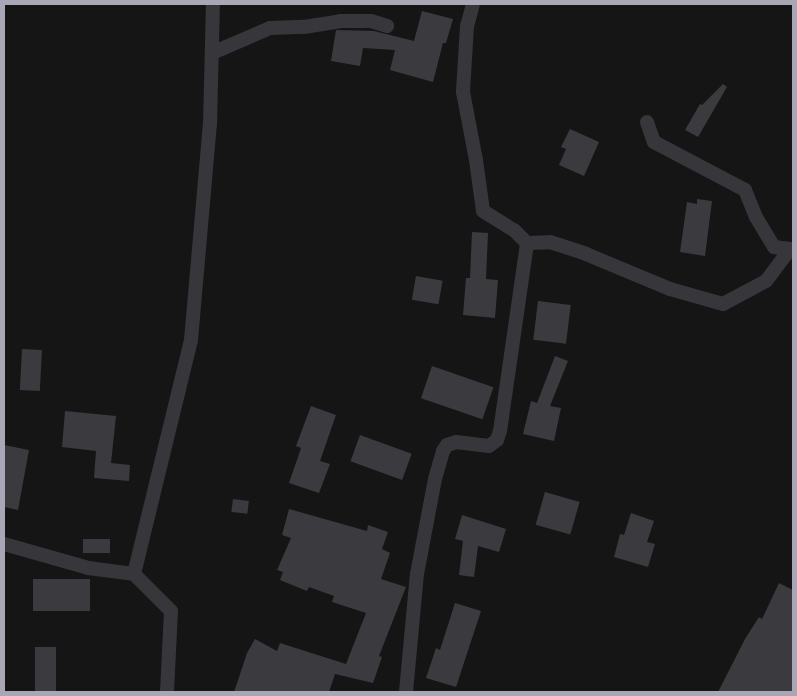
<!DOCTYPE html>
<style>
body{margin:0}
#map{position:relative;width:797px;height:696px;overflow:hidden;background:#151516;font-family:"Titillium Web",sans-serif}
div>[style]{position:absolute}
.building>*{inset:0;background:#3b3a3e;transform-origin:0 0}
.street>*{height:14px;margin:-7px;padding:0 7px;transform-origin:7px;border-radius:7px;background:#37363b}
span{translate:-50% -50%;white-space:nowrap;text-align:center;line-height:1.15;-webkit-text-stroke:4px #101011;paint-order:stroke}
.frame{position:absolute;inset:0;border:5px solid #a7a7b6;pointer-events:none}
</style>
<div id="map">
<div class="building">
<i style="clip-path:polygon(422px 11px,453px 19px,446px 43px,443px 43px,433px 82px,390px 70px,395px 50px,363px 48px,360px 66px,331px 61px,336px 30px,374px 31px,414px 41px)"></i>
<i style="clip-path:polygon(723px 84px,727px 87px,698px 137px,685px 130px,700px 104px,702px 105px)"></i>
<i style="clip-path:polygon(570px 129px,599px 142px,584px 176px,559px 165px,566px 149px,561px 147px)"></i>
<i style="clip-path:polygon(697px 199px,712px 201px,705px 256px,680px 252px,687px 202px,697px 204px)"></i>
<i style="clip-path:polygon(472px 232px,488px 233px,486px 279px,498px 280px,495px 318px,463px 315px,466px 278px,470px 278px)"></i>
<i style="left:416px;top:276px;width:27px;height:24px;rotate:10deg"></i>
<i style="left:538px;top:301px;width:33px;height:39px;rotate:7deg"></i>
<i style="left:22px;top:349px;width:20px;height:41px;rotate:3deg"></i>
<i style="clip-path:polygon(555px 356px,568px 361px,550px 406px,561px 408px,554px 441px,523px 434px,531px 401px,537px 403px)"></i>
<i style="left:432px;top:366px;width:65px;height:34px;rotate:19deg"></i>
<i style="clip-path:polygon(311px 406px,336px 415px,320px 461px,330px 464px,319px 493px,289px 483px,301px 448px,296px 446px)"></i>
<i style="clip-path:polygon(65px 411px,116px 416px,111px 463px,130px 465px,129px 481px,94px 478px,96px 451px,62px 447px)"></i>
<i style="left:360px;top:435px;width:55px;height:28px;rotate:20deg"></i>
<i style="clip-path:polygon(4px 445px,29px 450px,18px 510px,4px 507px)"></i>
<i style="left:545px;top:492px;width:36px;height:34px;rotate:16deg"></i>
<i style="left:233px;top:499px;width:16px;height:13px;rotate:7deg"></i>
<i style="clip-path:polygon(289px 509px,367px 531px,368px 525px,388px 532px,382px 549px,390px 553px,381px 579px,406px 587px,379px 656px,382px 657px,373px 683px,335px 674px,329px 692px,234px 692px,247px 653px,255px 639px,277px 651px,280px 643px,346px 664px,366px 613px,332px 602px,334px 596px,309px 587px,307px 591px,280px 580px,283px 572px,277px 570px,291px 538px,282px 535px)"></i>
<i style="clip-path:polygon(631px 513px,654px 521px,647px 542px,655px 544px,648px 567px,614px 557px,620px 534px,624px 535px)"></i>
<i style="clip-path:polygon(462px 515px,506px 529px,499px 552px,478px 546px,474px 577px,459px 575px,463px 541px,455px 539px)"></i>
<i style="left:83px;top:539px;width:27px;height:14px"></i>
<i style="left:33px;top:579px;width:57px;height:32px"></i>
<i style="clip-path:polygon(779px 583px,793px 590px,793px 692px,718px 692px,745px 639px,759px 617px,762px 619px)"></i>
<i style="clip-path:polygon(455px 603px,481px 611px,456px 687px,426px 678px,436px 648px,440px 650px)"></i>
<i style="left:35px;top:647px;width:21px;height:45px"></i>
</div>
<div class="street">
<i style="left:473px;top:4px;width:23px;rotate:105deg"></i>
<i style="left:467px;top:26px;width:66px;rotate:93.5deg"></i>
<i style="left:463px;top:92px;width:69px;rotate:79.2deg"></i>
<i style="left:476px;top:160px;width:51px;rotate:82.2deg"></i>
<i style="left:483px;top:211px;width:36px;rotate:32deg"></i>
<i style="left:514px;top:230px;width:18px;rotate:45deg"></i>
<i style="left:527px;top:243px;width:23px;rotate:-2deg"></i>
<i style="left:550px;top:242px;width:38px;rotate:18deg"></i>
<i style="left:586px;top:254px;width:91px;rotate:22.6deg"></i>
<i style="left:670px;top:289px;width:55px;rotate:15.8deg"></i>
<i style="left:723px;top:304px;width:49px;rotate:-28.1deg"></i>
<i style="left:766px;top:281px;width:40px;rotate:-53deg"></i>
<i style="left:790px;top:249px;width:3px;rotate:18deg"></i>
<i style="left:212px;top:53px;width:63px;rotate:-23.3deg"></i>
<i style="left:270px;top:28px;width:34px;rotate:-2deg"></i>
<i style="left:304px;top:27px;width:36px;rotate:-9deg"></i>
<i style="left:340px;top:21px;width:31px"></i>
<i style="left:371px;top:21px;width:17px;rotate:17deg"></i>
<i style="left:647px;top:122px;width:21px;rotate:71deg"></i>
<i style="left:654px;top:142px;width:103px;rotate:27.8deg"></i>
<i style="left:745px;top:190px;width:29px;rotate:68deg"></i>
<i style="left:756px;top:217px;width:35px;rotate:59deg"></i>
<i style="left:774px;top:247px;width:16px;rotate:7deg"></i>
<i style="left:4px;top:544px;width:87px;rotate:15.9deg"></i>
<i style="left:88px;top:568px;width:46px;rotate:7.4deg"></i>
<i style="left:167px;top:692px;width:81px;rotate:-87.2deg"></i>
<i style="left:171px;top:611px;width:52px;rotate:-135deg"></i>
<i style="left:134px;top:574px;width:241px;rotate:-76.3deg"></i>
<i style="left:191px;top:340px;width:217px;rotate:-85deg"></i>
<i style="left:210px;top:124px;width:120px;rotate:-88.6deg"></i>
<i style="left:406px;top:692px;width:119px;rotate:-84.7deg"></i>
<i style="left:417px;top:574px;width:97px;rotate:-79.3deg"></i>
<i style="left:435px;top:479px;width:29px;rotate:-74deg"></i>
<i style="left:443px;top:451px;width:7px;rotate:-56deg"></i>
<i style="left:447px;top:445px;width:9px;rotate:-18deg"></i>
<i style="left:456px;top:442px;width:33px;rotate:7deg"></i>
<i style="left:489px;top:446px;width:10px;rotate:-37deg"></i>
<i style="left:497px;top:440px;width:9px;rotate:-72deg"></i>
<i style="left:500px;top:431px;width:190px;rotate:-81.8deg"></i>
</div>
<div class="frame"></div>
</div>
